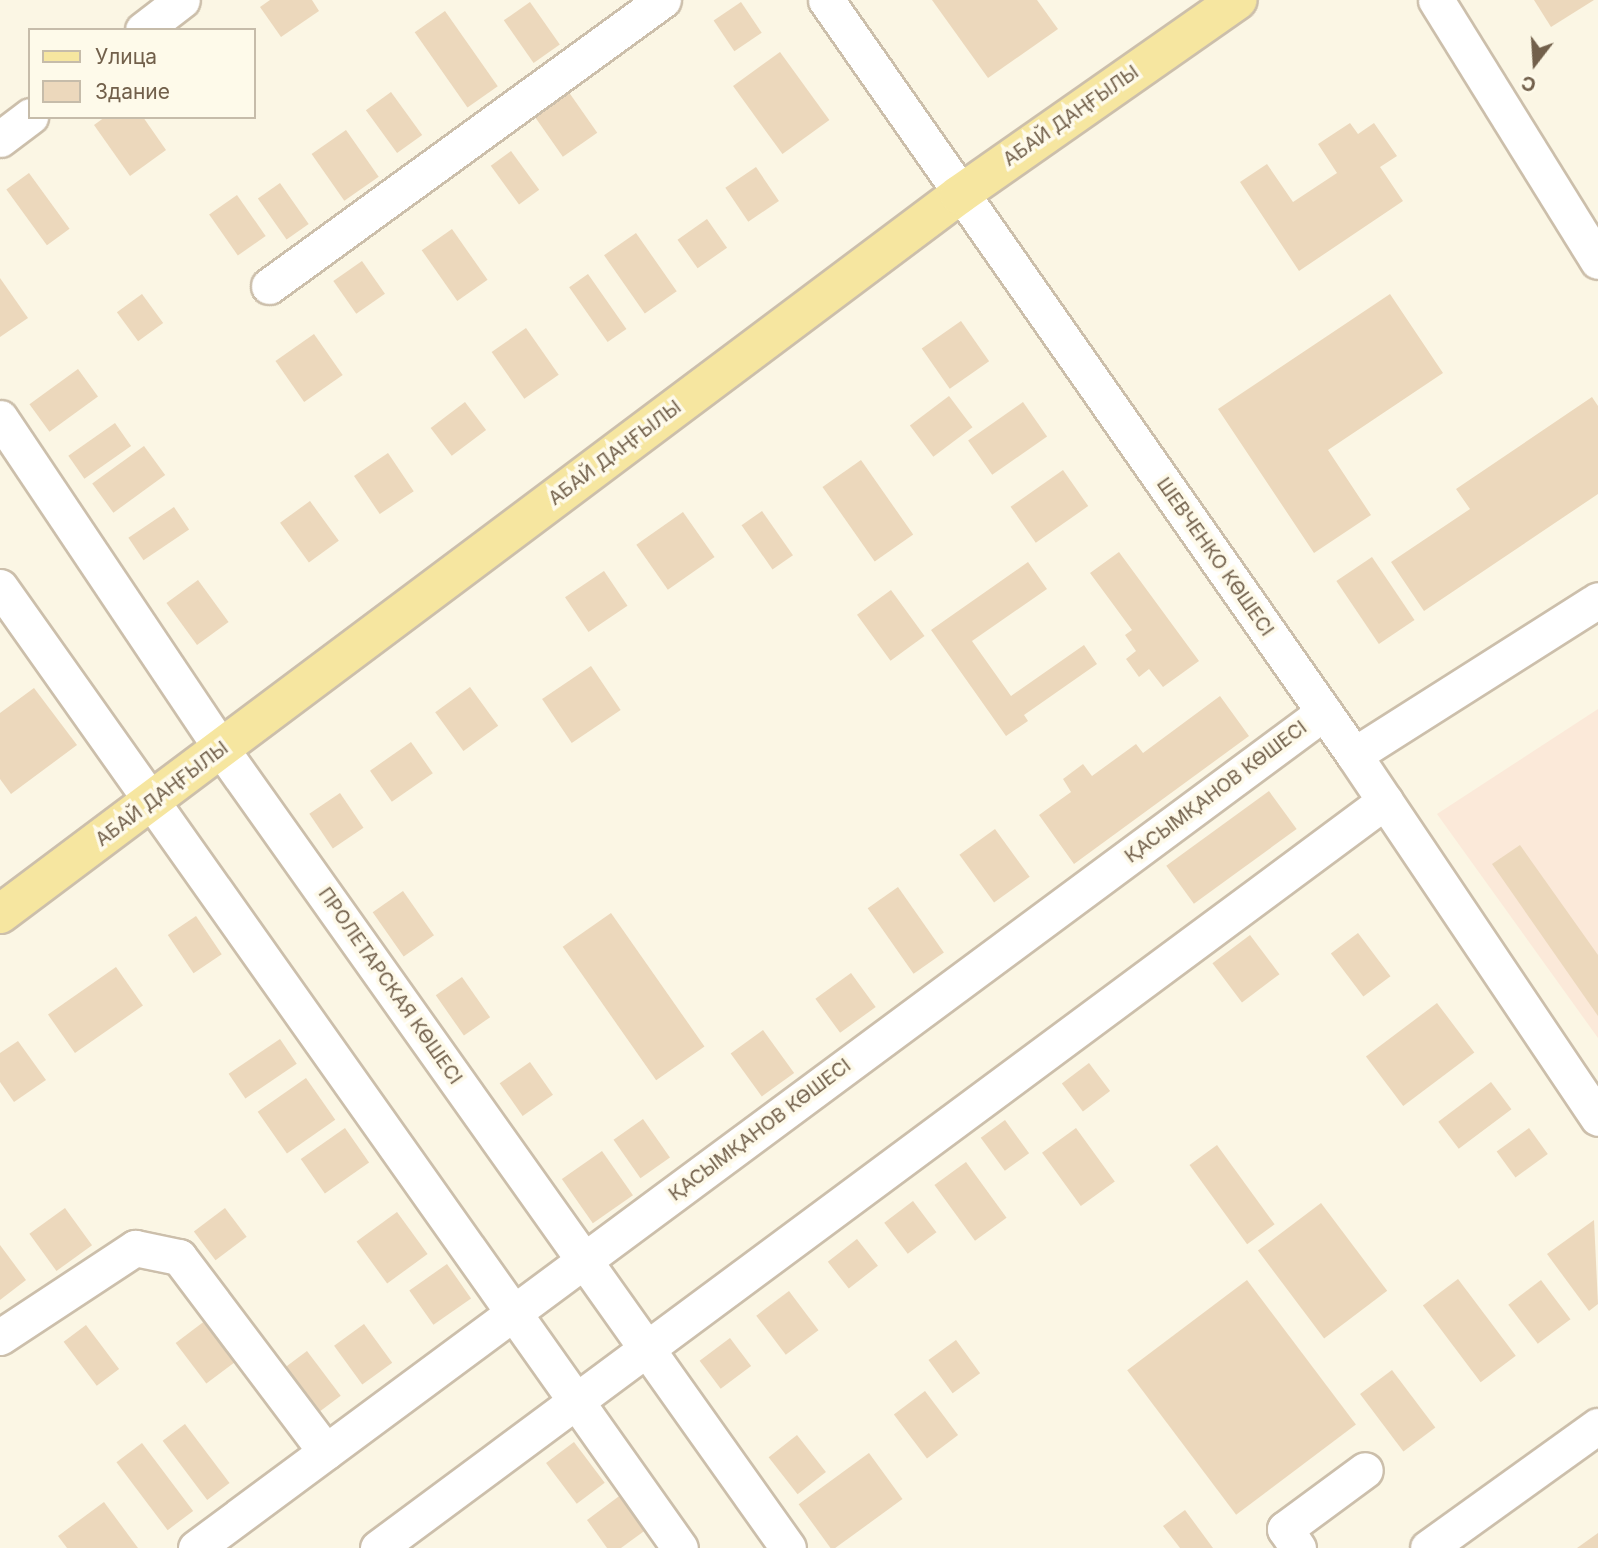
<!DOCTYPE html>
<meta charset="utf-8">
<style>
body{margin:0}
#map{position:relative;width:1598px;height:1548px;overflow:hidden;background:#fbf6e4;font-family:Inter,sans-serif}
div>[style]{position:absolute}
.commercial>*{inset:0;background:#fbe9d9}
.building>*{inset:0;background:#ecd8bc;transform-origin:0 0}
.roads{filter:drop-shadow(2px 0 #ccbfab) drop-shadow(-2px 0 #ccbfab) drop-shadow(0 2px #ccbfab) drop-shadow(0 -2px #ccbfab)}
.minor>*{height:35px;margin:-17.5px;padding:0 17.5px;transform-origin:17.5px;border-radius:17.5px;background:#fff}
.major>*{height:38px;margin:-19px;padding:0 19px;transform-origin:19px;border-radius:19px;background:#f6e6a0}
span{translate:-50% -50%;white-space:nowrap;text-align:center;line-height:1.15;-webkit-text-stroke:7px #fefaea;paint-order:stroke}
.street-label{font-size:19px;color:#72604b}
.legend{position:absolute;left:28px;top:28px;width:228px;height:91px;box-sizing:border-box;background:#fefaea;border:2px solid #c6bcaa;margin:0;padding:9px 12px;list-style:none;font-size:21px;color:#72604b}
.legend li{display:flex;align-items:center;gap:14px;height:35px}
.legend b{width:35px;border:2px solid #c6bcaa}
.north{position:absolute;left:1500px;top:28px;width:70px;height:70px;-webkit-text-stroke:5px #fefaea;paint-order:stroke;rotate:197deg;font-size:19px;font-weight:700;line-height:28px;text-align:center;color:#72604b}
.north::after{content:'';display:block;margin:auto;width:24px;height:32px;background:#72604b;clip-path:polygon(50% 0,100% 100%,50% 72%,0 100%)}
</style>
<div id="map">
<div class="commercial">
<i style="clip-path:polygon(1598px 709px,1598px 1038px,1437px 814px)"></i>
</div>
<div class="building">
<i style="clip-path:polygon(270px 0,312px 0,319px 11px,281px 37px,260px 7px)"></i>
<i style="clip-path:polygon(932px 0,1037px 0,1058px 29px,988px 78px)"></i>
<i style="clip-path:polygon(1534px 0,1594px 0,1551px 27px)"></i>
<i style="left:530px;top:2px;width:52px;height:32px;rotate:55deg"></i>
<i style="left:741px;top:2px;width:37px;height:33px;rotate:56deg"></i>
<i style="left:445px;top:11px;width:92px;height:37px;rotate:55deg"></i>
<i style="left:780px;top:52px;width:84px;height:58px;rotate:54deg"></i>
<i style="left:568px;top:91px;width:51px;height:42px;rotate:55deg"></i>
<i style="left:391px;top:92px;width:53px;height:31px;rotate:54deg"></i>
<i style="clip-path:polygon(105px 117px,143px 117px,166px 150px,130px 176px,94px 125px)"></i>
<i style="clip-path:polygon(1350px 123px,1358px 134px,1374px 123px,1397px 156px,1380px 167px,1403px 201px,1299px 271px,1240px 182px,1267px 164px,1293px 202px,1337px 173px,1318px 144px)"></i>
<i style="left:346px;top:130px;width:57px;height:42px;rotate:55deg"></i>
<i style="left:511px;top:151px;width:48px;height:25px;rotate:54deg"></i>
<i style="left:756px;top:167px;width:41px;height:37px;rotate:56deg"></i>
<i style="left:29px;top:173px;width:69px;height:28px;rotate:54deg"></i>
<i style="left:280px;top:183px;width:50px;height:27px;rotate:55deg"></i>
<i style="left:237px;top:195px;width:50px;height:34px;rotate:55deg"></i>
<i style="left:707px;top:219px;width:35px;height:36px;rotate:55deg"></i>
<i style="left:452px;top:229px;width:62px;height:37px;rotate:55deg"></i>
<i style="left:636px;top:233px;width:71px;height:39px;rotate:55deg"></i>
<i style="left:362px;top:261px;width:40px;height:35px;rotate:55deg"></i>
<i style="left:588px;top:274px;width:67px;height:23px;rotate:55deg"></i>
<i style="clip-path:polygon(0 278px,28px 318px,0 337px)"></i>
<i style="left:142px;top:294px;width:36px;height:31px;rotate:54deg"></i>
<i style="clip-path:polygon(1390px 294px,1443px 373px,1328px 450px,1371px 515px,1314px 553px,1218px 409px)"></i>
<i style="left:961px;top:321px;width:49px;height:48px;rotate:55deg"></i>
<i style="left:526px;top:328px;width:57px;height:42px;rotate:55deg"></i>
<i style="left:314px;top:334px;width:50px;height:47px;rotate:55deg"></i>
<i style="left:78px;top:369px;width:34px;height:60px;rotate:54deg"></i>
<i style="left:949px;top:396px;width:39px;height:49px;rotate:53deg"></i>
<i style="clip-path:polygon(1592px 397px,1598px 406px,1598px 494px,1424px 611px,1391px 562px,1470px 509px,1456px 489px)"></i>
<i style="left:465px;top:402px;width:35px;height:43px;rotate:53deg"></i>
<i style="left:1023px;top:402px;width:42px;height:67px;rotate:55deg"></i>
<i style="left:115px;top:423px;width:28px;height:57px;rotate:55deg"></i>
<i style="left:144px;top:446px;width:36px;height:64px;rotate:54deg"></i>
<i style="left:388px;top:453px;width:46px;height:41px;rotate:56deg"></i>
<i style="left:861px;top:460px;width:91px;height:47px;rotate:55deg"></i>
<i style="left:1063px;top:470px;width:44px;height:64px;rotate:55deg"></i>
<i style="left:310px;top:501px;width:49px;height:37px;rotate:54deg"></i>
<i style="left:174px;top:507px;width:27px;height:55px;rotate:56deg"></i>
<i style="left:762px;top:511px;width:54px;height:25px;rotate:55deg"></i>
<i style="left:683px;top:512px;width:55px;height:57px;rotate:55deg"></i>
<i style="clip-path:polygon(1119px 552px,1199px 661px,1163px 687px,1149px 669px,1139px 677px,1126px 659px,1136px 651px,1125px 635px,1132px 630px,1090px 573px)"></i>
<i style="left:1372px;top:557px;width:76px;height:43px;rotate:56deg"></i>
<i style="clip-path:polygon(1028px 562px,1047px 589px,972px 641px,1011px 696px,1084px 645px,1097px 664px,1024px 715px,1028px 721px,1006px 736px,931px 630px)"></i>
<i style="left:604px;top:571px;width:42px;height:47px;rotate:56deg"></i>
<i style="left:198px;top:580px;width:52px;height:39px;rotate:54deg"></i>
<i style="left:891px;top:590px;width:57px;height:42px;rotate:54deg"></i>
<i style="left:591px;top:666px;width:53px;height:59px;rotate:56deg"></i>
<i style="left:470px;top:687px;width:48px;height:43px;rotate:54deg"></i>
<i style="clip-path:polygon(34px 688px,77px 745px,11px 794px,0 779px,0 713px)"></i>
<i style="clip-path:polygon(1220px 696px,1249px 736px,1074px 864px,1039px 815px,1071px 792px,1063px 779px,1083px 764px,1092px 776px,1136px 744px,1143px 753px)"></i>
<i style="left:411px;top:742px;width:38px;height:50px;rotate:55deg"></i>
<i style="left:1269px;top:791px;width:47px;height:127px;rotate:54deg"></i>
<i style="left:340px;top:793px;width:42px;height:37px;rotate:56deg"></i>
<i style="left:995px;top:829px;width:59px;height:44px;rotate:54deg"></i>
<i style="clip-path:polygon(1520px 845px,1598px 955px,1598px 1016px,1492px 864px)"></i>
<i style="left:898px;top:887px;width:80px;height:37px;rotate:55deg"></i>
<i style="left:403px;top:891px;width:54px;height:37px;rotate:55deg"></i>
<i style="left:611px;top:913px;width:163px;height:59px;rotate:55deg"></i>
<i style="left:196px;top:916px;width:46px;height:34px;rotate:56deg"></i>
<i style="left:1358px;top:933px;width:54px;height:34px;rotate:53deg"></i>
<i style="left:1250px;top:935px;width:49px;height:47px;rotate:53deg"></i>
<i style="left:116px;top:967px;width:47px;height:83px;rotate:55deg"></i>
<i style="left:851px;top:973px;width:42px;height:44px;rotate:54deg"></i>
<i style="left:462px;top:977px;width:49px;height:32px;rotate:55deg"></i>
<i style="left:1437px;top:1003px;width:62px;height:89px;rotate:53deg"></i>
<i style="left:763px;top:1030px;width:53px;height:40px;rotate:54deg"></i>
<i style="left:280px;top:1039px;width:30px;height:62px;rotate:56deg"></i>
<i style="clip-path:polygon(18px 1041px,46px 1080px,14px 1102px,0 1082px,0 1053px)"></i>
<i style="left:530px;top:1062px;width:40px;height:37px;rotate:55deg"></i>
<i style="left:1089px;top:1063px;width:35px;height:34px;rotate:53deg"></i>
<i style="left:306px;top:1078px;width:51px;height:59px;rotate:55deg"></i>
<i style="left:1491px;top:1082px;width:34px;height:66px;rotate:53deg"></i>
<i style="left:643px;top:1119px;width:47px;height:36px;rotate:55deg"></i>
<i style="left:1005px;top:1120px;width:41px;height:30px;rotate:54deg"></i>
<i style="left:345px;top:1128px;width:42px;height:54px;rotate:55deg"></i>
<i style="left:1076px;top:1128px;width:66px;height:42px;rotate:54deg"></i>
<i style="left:1529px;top:1128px;width:32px;height:40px;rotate:54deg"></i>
<i style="left:1217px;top:1145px;width:98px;height:34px;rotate:54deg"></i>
<i style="left:602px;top:1151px;width:54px;height:49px;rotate:55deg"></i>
<i style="left:966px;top:1162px;width:69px;height:39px;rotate:54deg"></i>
<i style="left:913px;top:1201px;width:39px;height:36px;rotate:53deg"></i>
<i style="left:1321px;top:1203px;width:110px;height:79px;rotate:53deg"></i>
<i style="left:65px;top:1208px;width:46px;height:44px;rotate:54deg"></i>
<i style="left:225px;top:1208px;width:36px;height:39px;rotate:53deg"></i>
<i style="left:397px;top:1212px;width:52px;height:50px;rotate:54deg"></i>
<i style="clip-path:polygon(1594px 1220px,1598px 1304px,1589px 1311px,1547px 1254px)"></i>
<i style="left:857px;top:1239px;width:34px;height:37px;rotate:52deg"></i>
<i style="clip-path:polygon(0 1245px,26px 1280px,0 1300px)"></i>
<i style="left:447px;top:1264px;width:42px;height:46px;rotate:55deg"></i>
<i style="left:1458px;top:1279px;width:96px;height:44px;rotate:53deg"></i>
<i style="left:1247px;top:1280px;width:181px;height:150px;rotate:53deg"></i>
<i style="left:1541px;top:1280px;width:49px;height:41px;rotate:53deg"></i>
<i style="left:789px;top:1291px;width:49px;height:41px;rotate:53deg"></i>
<i style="left:210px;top:1317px;width:51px;height:43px;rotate:53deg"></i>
<i style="left:364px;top:1324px;width:48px;height:37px;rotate:54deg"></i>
<i style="left:86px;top:1325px;width:55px;height:28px;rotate:53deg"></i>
<i style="left:730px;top:1338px;width:35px;height:38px;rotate:53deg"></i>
<i style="left:956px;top:1340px;width:41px;height:34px;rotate:54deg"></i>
<i style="left:307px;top:1351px;width:56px;height:33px;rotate:53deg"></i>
<i style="left:1392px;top:1370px;width:72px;height:40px;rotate:53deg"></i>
<i style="left:925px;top:1391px;width:55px;height:39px;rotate:53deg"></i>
<i style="left:185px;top:1424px;width:74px;height:28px;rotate:53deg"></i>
<i style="left:797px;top:1435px;width:47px;height:36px;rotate:52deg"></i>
<i style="left:574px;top:1442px;width:51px;height:35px;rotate:53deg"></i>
<i style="left:142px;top:1443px;width:85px;height:32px;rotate:53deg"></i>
<i style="left:869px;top:1453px;width:57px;height:87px;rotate:54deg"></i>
<i style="clip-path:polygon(622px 1494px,647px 1529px,621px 1548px,607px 1548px,587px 1520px)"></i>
<i style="clip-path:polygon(104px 1502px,138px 1548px,67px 1548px,58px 1536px)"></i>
<i style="clip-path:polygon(1185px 1510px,1213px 1548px,1180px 1548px,1163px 1526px)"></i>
<i style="clip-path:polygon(1598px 1533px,1598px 1548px,1577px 1548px)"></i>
</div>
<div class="roads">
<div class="minor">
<i style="left:826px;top:0;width:921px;rotate:55.03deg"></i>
<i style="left:1354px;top:755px;width:437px;rotate:56.1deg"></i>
<i style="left:1436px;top:0;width:307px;rotate:58.2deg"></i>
<i style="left:143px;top:30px;width:49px;rotate:-37.6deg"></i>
<i style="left:0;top:139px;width:38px;rotate:-37deg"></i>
<i style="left:269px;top:286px;width:487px;rotate:-36deg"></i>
<i style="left:0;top:418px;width:399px;rotate:56.2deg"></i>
<i style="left:222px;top:750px;width:978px;rotate:54.65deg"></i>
<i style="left:0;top:587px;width:1177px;rotate:54.72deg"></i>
<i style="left:1354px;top:755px;width:289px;rotate:-32.4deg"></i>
<i style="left:0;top:1337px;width:162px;rotate:-33.4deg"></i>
<i style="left:135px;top:1248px;width:45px;rotate:11.6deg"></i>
<i style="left:179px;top:1257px;width:244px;rotate:53deg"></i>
<i style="left:196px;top:1548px;width:1404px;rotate:-36.54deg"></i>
<i style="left:378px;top:1548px;width:1254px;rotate:-36.57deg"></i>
<i style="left:1298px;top:1548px;width:23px;rotate:-124deg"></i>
<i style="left:1285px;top:1529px;width:99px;rotate:-36.4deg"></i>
<i style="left:1428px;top:1548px;width:209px;rotate:-35.7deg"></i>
</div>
<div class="major">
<i style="left:0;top:914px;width:1199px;rotate:-36.86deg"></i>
<i style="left:959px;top:195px;width:340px;rotate:-35deg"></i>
</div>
</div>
<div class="street-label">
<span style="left:1071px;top:116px;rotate:-35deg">АБАЙ ДАҢҒЫЛЫ</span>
<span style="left:615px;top:453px;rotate:-37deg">АБАЙ ДАҢҒЫЛЫ</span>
<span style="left:1215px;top:557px;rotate:55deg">ШЕВЧЕНКО КӨШЕСІ</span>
<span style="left:1216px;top:792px;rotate:-37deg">ҚАСЫМҚАНОВ КӨШЕСІ</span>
<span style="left:162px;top:794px;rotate:-37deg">АБАЙ ДАҢҒЫЛЫ</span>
<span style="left:390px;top:986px;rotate:55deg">ПРОЛЕТАРСКАЯ КӨШЕСІ</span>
<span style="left:760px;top:1130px;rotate:-37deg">ҚАСЫМҚАНОВ КӨШЕСІ</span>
</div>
<ul class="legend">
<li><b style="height:9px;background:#f6e6a0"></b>Улица</li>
<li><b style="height:19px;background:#ecd8bc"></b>Здание</li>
</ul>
<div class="north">С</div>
</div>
